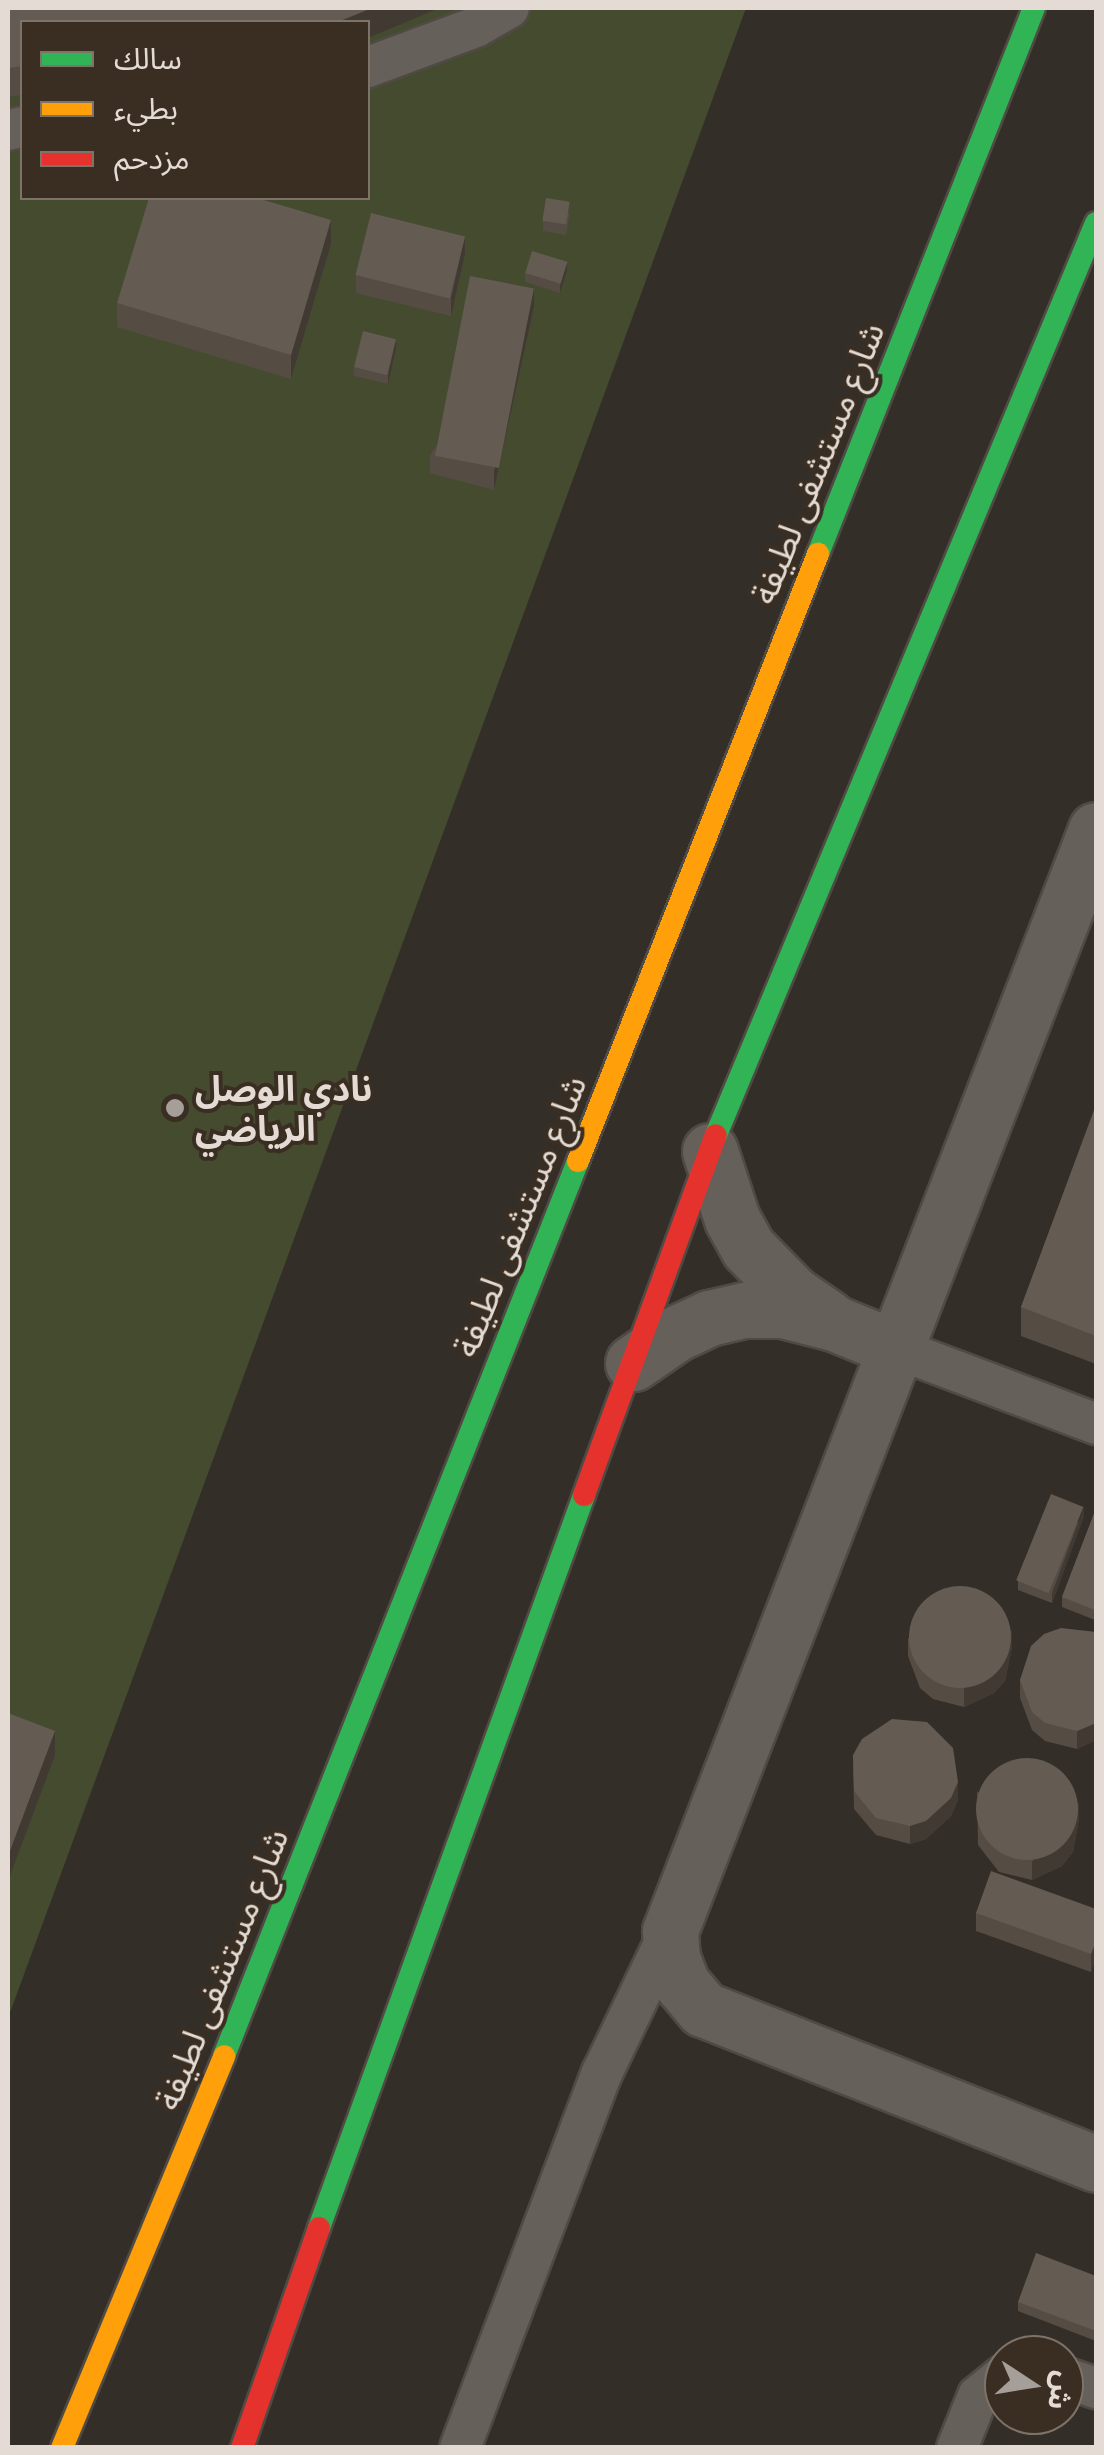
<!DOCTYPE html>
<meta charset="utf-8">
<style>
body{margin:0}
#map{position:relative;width:1104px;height:2455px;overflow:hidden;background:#342e28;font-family:Ubuntu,"Noto Sans Arabic",sans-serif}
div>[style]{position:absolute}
.green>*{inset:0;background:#454b2e}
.roads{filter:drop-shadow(2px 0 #504a44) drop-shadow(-2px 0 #504a44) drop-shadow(0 2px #504a44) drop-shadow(0 -2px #504a44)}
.lane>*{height:40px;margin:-20px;padding:0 20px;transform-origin:20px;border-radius:20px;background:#65605a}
.street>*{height:55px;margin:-27.5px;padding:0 27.5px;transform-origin:27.5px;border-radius:27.5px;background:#65605a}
.fast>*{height:22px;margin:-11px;padding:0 11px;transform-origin:11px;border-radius:11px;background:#30b455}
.slow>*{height:22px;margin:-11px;padding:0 11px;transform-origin:11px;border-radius:11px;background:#ff9f0a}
.jam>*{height:22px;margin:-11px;padding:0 11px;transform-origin:11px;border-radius:11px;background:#e5322d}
.wall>*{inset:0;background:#554d44}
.shaded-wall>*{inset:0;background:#413a32}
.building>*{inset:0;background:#645c53;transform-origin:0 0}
.round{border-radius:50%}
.dots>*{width:28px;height:28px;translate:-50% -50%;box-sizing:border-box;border:5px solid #3a2e22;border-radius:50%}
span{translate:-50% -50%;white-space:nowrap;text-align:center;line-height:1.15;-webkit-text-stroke:8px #3a2e22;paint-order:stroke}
.street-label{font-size:35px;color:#e3dbd4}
.poi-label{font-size:35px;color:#e3dbd4;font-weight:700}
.left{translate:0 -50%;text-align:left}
.frame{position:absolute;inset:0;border:10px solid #e3dbd4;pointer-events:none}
.legend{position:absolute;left:20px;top:20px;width:350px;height:180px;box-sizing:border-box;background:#3a2e22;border:2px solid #7e7369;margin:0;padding:12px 18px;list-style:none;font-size:30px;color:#e3dbd4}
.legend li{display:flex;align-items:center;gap:20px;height:50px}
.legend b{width:50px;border:2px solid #7e7369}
.north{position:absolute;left:984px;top:2335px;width:100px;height:100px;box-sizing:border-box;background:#3a2e22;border:2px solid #7e7369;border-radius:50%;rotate:102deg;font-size:28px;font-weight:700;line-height:40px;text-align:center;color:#e3dbd4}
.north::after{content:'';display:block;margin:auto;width:35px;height:45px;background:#a69e98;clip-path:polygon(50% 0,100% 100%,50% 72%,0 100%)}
</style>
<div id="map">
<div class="green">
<i style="clip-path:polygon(evenodd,8px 8px,746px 8px,8px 2018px,8px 8px,22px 22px,368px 22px,368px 198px,22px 198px,22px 22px)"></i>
</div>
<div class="roads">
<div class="lane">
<i style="left:368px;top:67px;width:115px;rotate:-20.3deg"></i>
<i style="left:476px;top:27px;width:38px;rotate:-30deg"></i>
<i style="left:8px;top:130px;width:14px;rotate:-12deg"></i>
<i style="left:898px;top:1349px;width:212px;rotate:20.7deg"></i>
<i style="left:1064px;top:2377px;width:34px;rotate:19deg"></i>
<i style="left:460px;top:2448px;width:401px;rotate:-69.3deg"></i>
<i style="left:602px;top:2073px;width:157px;rotate:-64.4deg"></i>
<i style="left:957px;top:2448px;width:56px;rotate:-68deg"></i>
<i style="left:978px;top:2396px;width:33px;rotate:-39deg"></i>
</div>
<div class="street">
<i style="left:1096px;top:830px;width:1181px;rotate:111.15deg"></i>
<i style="left:670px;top:1931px;width:27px;rotate:86deg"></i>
<i style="left:672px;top:1958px;width:28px;rotate:69deg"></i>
<i style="left:682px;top:1984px;width:33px;rotate:50deg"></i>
<i style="left:703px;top:2009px;width:422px;rotate:21.5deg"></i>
<i style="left:710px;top:1151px;width:71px;rotate:72.1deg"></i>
<i style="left:732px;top:1219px;width:33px;rotate:61deg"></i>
<i style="left:748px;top:1248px;width:64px;rotate:45.6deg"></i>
<i style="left:793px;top:1294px;width:42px;rotate:34.4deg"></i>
<i style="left:633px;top:1363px;width:51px;rotate:-34.6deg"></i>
<i style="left:675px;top:1334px;width:38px;rotate:-25deg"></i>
<i style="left:709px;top:1318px;width:37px;rotate:-13deg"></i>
<i style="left:745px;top:1310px;width:38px"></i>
<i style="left:783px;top:1310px;width:53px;rotate:14.3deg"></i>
<i style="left:834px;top:1323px;width:69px;rotate:22.1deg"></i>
</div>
<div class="fast">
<i style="left:818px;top:554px;width:587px;rotate:-68.42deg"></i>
<i style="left:716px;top:1135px;width:988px;rotate:-67.38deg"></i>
<i style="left:224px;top:2056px;width:962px;rotate:-68.42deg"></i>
<i style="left:319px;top:2228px;width:779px;rotate:-70.12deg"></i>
</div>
<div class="slow">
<i style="left:578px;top:1161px;width:653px;rotate:-68.43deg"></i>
<i style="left:62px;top:2448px;width:424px;rotate:-67.5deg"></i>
</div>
<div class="jam">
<i style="left:584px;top:1495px;width:383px;rotate:-69.9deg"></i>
<i style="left:242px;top:2448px;width:233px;rotate:-70.7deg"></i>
</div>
</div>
<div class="wall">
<i style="clip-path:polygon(8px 8px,440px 8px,368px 38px,368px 22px,22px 22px,22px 95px,8px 97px)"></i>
<i style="clip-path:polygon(570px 212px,566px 235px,543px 231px,543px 221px)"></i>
<i style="clip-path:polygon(331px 244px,291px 379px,117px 327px,117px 303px)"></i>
<i style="clip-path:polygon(465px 254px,451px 316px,356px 293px,356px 275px)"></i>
<i style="clip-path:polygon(567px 271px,560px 293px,525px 282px,525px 273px)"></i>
<i style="clip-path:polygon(534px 307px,494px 490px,430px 473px,430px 455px)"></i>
<i style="clip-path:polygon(396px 349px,388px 384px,354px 376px,354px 367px)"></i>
<i style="clip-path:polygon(1096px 1105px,1096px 1364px,1021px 1336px,1021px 1307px)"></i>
<i style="clip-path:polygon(1095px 1511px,1095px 1620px,1062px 1607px,1062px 1597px)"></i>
<i style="clip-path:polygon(1084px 1516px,1052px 1603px,1018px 1590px,1018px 1581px)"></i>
<i style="clip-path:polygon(1096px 1632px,1096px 1740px,1077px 1749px,1045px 1741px,1032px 1730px,1020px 1698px,1020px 1680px)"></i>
<i style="clip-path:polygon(908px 1638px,1012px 1647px,1005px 1681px,994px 1693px,964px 1707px,933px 1699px,920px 1688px,908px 1656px)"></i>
<i style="clip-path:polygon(853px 1755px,958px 1800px,951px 1816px,926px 1839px,910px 1844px,876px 1835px,854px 1809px)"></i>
<i style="clip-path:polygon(977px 1792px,1079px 1819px,1073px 1852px,1062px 1866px,1032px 1880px,999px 1872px,978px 1845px)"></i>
<i style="clip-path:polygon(1096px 1909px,1096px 1958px,1091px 1972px,976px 1931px,976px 1913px)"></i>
<i style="clip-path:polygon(1096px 2276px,1096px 2341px,1018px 2311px,1018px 2302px)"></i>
</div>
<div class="shaded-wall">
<i style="clip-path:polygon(372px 8px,440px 8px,368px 38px,368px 22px,339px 22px)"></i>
<i style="clip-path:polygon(331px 220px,331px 244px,291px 379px,291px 355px)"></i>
<i style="clip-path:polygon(465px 236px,465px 254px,451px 316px,451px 298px)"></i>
<i style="clip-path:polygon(567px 262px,567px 271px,560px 293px,560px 283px)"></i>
<i style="clip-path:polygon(534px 289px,534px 307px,494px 490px,494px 472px)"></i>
<i style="clip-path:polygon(396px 339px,396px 349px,388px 384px,388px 375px)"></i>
<i style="clip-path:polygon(1084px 1507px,1084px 1516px,1052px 1603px,1052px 1593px)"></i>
<i style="clip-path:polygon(1012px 1629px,1012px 1647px,1005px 1681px,994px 1693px,964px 1707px,964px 1689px)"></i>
<i style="clip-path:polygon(1096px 1723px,1096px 1740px,1077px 1749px,1077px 1731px)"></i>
<i style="clip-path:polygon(55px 1731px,55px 1755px,8px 1881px,8px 1856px)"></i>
<i style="clip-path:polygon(958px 1782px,958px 1800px,951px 1816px,926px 1839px,910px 1844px,910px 1826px)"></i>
<i style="clip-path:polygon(1079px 1802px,1079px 1819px,1073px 1852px,1062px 1866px,1032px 1880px,1032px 1862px)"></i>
<i style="clip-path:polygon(1096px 1941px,1096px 1958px,1091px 1972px,1091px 1954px)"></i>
</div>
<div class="building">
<i style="clip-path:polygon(8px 8px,372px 8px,339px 21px,330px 22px,22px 22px,22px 66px,8px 68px)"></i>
<i style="clip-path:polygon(149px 198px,257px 198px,331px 220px,291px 355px,117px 303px)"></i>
<i style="left:546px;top:198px;width:24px;height:23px;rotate:9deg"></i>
<i style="left:371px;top:213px;width:97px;height:64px;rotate:14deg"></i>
<i style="left:532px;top:251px;width:37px;height:23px;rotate:17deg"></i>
<i style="left:470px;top:276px;width:65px;height:183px;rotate:11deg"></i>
<i style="left:363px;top:331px;width:34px;height:37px;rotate:14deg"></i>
<i style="clip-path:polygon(1096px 1105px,1096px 1336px,1021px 1307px)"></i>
<i style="left:1051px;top:1494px;width:35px;height:93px;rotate:22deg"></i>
<i style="clip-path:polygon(1095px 1511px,1096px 1512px,1096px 1606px,1095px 1610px,1062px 1597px)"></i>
<i class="round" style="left:909px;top:1586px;width:102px;height:102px"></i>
<i style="clip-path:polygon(1061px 1628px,1096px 1632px,1096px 1723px,1077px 1731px,1045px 1723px,1032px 1712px,1020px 1680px,1031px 1646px,1044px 1634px)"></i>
<i style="clip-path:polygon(8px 1713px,55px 1731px,8px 1856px)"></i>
<i style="clip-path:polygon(892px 1719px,927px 1722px,953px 1748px,958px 1782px,951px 1798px,926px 1821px,910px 1826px,876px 1818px,854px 1791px,853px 1755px,862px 1739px)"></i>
<i class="round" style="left:976px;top:1758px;width:102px;height:102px"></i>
<i style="clip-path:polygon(991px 1871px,1096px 1909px,1096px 1941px,1091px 1954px,976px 1913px)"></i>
<i style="clip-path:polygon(1036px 2253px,1096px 2276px,1096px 2331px,1018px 2302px)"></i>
</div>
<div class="dots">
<i style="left:175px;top:1108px;background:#a69e98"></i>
</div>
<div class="street-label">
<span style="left:817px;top:463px;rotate:-68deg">شارع مستشفى لطيفة</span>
<span style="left:519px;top:1216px;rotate:-68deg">شارع مستشفى لطيفة</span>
<span style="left:221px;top:1969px;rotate:-68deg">شارع مستشفى لطيفة</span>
</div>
<div class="poi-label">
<span class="left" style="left:195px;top:1108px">نادي الوصل<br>الرياضي</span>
</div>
<div class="frame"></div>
<ul class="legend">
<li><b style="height:12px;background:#30b455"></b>سالك</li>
<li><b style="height:12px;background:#ff9f0a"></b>بطيء</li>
<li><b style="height:12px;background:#e5322d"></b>مزدحم</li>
</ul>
<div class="north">ش</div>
</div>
